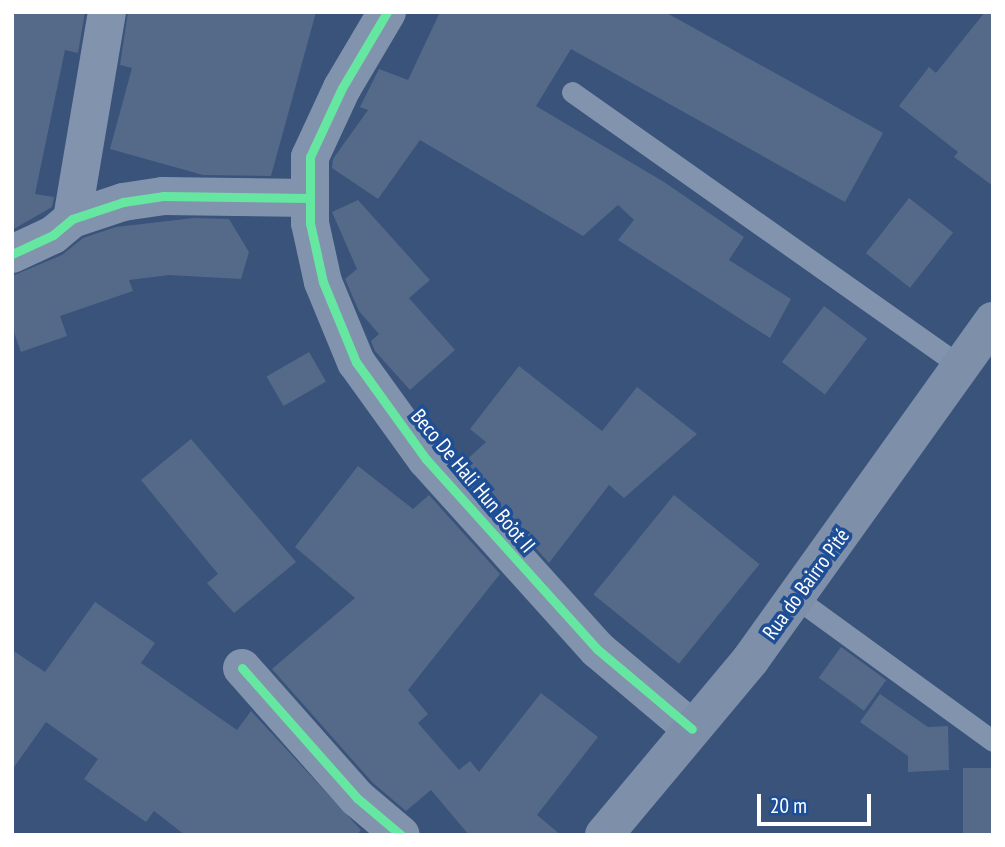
<!DOCTYPE html>
<meta charset="utf-8">
<style>
body{margin:0}
#map{position:relative;width:1005px;height:847px;overflow:hidden;background:#39537a;font-family:"PT Sans Narrow",sans-serif}
div>[style]{position:absolute}
.building>*{inset:0;background:#556a89;transform-origin:0 0}
.service>*{height:21px;margin:-10.5px;padding:0 10.5px;transform-origin:10.5px;border-radius:10.5px;background:#8294ad}
.minor>*{height:38px;margin:-19px;padding:0 19px;transform-origin:19px;border-radius:19px;background:#8294ad}
.secondary>*{height:38px;margin:-19px;padding:0 19px;transform-origin:19px;border-radius:19px;background:#7d8fa9}
.cycleway>*{height:9px;margin:-4.5px;padding:0 4.5px;transform-origin:4.5px;border-radius:4.5px;background:#66e7a1}
span{translate:-50% -50%;white-space:nowrap;text-align:center;line-height:1.15;-webkit-text-stroke:7px #1e4e95;paint-order:stroke}
.street-label{font-size:21px;color:#fff}
.frame{position:absolute;inset:0;border:14px solid #fff;pointer-events:none}
.scale{position:absolute;left:757px;top:794px;width:114px;height:32px;box-sizing:border-box;border:4px solid #fff;border-top:0;padding-left:9px;font-size:21px;line-height:24px;white-space:nowrap;color:#fff;-webkit-text-stroke:5px #1e4e95;paint-order:stroke}
</style>
<div id="map">
<div class="building">
<i style="clip-path:polygon(12px 12px,85px 12px,78px 53px,65px 50px,35px 194px,54px 197px,52px 207px,12px 230px)"></i>
<i style="clip-path:polygon(128px 12px,316px 12px,271px 176px,203px 175px,110px 149px,132px 68px,120px 65px)"></i>
<i style="clip-path:polygon(440px 12px,665px 12px,883px 133px,845px 202px,571px 49px,536px 106px,664px 182px,744px 237px,729px 260px,791px 299px,770px 338px,618px 240px,634px 220px,618px 205px,583px 236px,420px 140px,378px 199px,332px 168px,333px 159px,368px 110px,360px 107px,379px 69px,408px 80px)"></i>
<i style="clip-path:polygon(985px 12px,993px 12px,993px 186px,954px 157px,958px 152px,899px 106px,929px 67px,936px 73px)"></i>
<i style="left:909px;top:198px;width:56px;height:70px;rotate:38deg"></i>
<i style="clip-path:polygon(358px 200px,430px 280px,409px 298px,455px 350px,410px 390px,375px 351px,371px 341px,379px 334px,359px 311px,345px 279px,357px 269px,332px 212px)"></i>
<i style="clip-path:polygon(194px 218px,229px 219px,249px 252px,241px 279px,169px 275px,129px 280px,133px 291px,60px 316px,67px 336px,21px 352px,12px 327px,12px 276px,62px 255px,83px 238px,116px 227px)"></i>
<i style="left:824px;top:306px;width:54px;height:70px;rotate:37deg"></i>
<i style="left:309px;top:352px;width:34px;height:49px;rotate:60deg"></i>
<i style="clip-path:polygon(519px 366px,602px 431px,637px 387px,697px 434px,624px 498px,609px 485px,549px 563px,461px 465px,486px 442px,470px 429px)"></i>
<i style="clip-path:polygon(191px 439px,296px 562px,234px 613px,207px 583px,218px 574px,141px 480px)"></i>
<i style="clip-path:polygon(358px 466px,413px 509px,429px 495px,500px 574px,408px 690px,428px 714px,418px 723px,459px 770px,470px 761px,479px 772px,541px 693px,598px 737px,537px 815px,561px 835px,469px 835px,431px 790px,406px 811px,372px 782px,272px 669px,355px 598px,295px 547px)"></i>
<i style="left:674px;top:495px;width:110px;height:128px;rotate:39deg"></i>
<i style="clip-path:polygon(95px 602px,155px 643px,141px 663px,237px 730px,251px 711px,361px 830px,357px 835px,185px 835px,154px 811px,146px 822px,84px 779px,98px 759px,46px 722px,12px 770px,12px 650px,45px 672px)"></i>
<i style="left:841px;top:647px;width:56px;height:38px;rotate:36deg"></i>
<i style="clip-path:polygon(880px 694px,928px 727px,948px 726px,949px 770px,908px 772px,908px 756px,860px 722px)"></i>
<i style="left:993px;top:768px;width:67px;height:30px;rotate:90deg"></i>
</div>
<div class="service">
<i style="left:572px;top:92px;width:476px;rotate:35.2deg"></i>
<i style="left:796px;top:598px;width:243px;rotate:36deg"></i>
</div>
<div class="minor">
<i style="left:387px;top:12px;width:88px;rotate:120.6deg"></i>
<i style="left:342px;top:88px;width:76px;rotate:114.9deg"></i>
<i style="left:310px;top:157px;width:66px;rotate:90deg"></i>
<i style="left:310px;top:223px;width:60px;rotate:77.6deg"></i>
<i style="left:323px;top:282px;width:87px;rotate:67.6deg"></i>
<i style="left:356px;top:362px;width:120px;rotate:54.2deg"></i>
<i style="left:426px;top:459px;width:256px;rotate:48deg"></i>
<i style="left:597px;top:649px;width:124px;rotate:40.1deg"></i>
<i style="left:72px;top:219px;width:210px;rotate:-80.4deg"></i>
<i style="left:12px;top:254px;width:45px;rotate:-24.9deg"></i>
<i style="left:53px;top:235px;width:25px;rotate:-40deg"></i>
<i style="left:72px;top:219px;width:54px;rotate:-18.4deg"></i>
<i style="left:123px;top:202px;width:40px;rotate:-8.5deg"></i>
<i style="left:163px;top:196px;width:147px;rotate:0.8deg"></i>
<i style="left:242px;top:668px;width:174px;rotate:48.5deg"></i>
<i style="left:357px;top:798px;width:57px;rotate:40.1deg"></i>
</div>
<div class="secondary">
<i style="left:604px;top:835px;width:229px;rotate:-50.1deg"></i>
<i style="left:751px;top:659px;width:416px;rotate:-54.4deg"></i>
</div>
<div class="cycleway">
<i style="left:387px;top:12px;width:88px;rotate:120.6deg"></i>
<i style="left:342px;top:88px;width:76px;rotate:114.9deg"></i>
<i style="left:310px;top:157px;width:66px;rotate:90deg"></i>
<i style="left:310px;top:223px;width:60px;rotate:77.6deg"></i>
<i style="left:323px;top:282px;width:87px;rotate:67.6deg"></i>
<i style="left:356px;top:362px;width:120px;rotate:54.2deg"></i>
<i style="left:426px;top:459px;width:256px;rotate:48deg"></i>
<i style="left:597px;top:649px;width:124px;rotate:40.1deg"></i>
<i style="left:12px;top:254px;width:45px;rotate:-24.9deg"></i>
<i style="left:53px;top:235px;width:25px;rotate:-40deg"></i>
<i style="left:72px;top:219px;width:54px;rotate:-18.4deg"></i>
<i style="left:123px;top:202px;width:40px;rotate:-8.5deg"></i>
<i style="left:163px;top:196px;width:147px;rotate:0.8deg"></i>
<i style="left:242px;top:668px;width:174px;rotate:48.5deg"></i>
<i style="left:357px;top:798px;width:57px;rotate:40.1deg"></i>
</div>
<div class="street-label">
<span style="left:473px;top:481px;rotate:50deg">Beco De Hali Hun Bo’ot II</span>
<span style="left:806px;top:584px;rotate:-54deg">Rua do Bairro Pité</span>
</div>
<div class="frame"></div>
<div class="scale">20 m</div>
</div>
